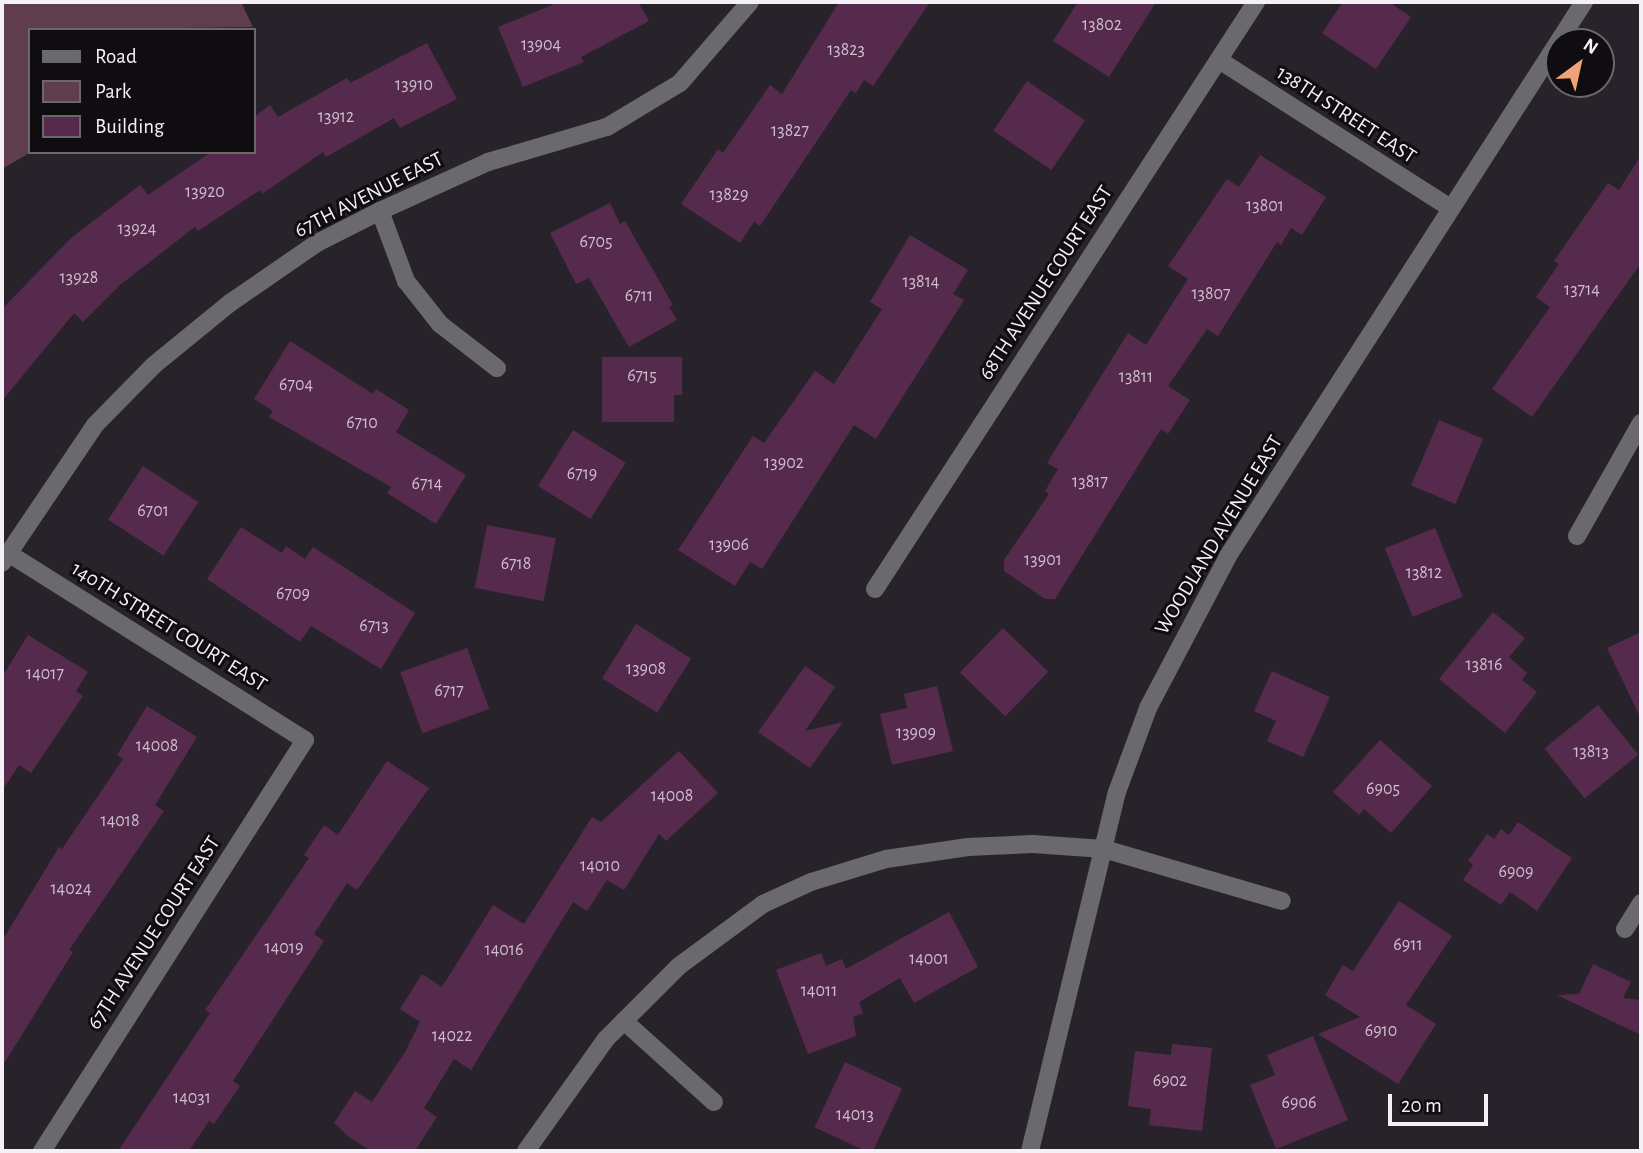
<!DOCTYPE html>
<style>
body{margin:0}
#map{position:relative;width:1643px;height:1153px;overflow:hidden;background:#28232a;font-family:"Alegreya Sans",sans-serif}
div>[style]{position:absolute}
.green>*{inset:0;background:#603d4b}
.building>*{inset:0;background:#562a4d;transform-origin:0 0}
.minor>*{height:18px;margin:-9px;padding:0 9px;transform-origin:9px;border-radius:9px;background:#6a696d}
.tertiary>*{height:18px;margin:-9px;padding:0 9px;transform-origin:9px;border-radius:9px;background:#6a696d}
span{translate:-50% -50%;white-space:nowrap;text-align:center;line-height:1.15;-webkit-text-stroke:6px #0f0d10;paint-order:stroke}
.number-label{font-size:18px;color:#ccbecc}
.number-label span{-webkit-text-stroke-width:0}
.street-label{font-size:21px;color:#f4f0f6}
.frame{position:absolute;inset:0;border:4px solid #f4f0f6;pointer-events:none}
.legend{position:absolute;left:28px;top:28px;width:228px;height:126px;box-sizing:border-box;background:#0f0d10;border:2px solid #6b686c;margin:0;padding:9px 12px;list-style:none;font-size:21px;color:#f4f0f6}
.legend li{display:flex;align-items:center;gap:14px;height:35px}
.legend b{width:35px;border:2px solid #6b686c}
.north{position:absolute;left:1545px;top:28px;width:70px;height:70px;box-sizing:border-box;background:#0f0d10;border:2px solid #6b686c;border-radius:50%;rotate:33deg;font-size:19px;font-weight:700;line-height:28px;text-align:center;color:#f4f0f6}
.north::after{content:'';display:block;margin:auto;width:24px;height:32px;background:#efa377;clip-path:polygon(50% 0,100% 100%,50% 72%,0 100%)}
.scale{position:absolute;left:1388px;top:1094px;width:100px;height:32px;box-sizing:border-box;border:4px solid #f4f0f6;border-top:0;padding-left:9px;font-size:21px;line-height:24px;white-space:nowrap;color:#f4f0f6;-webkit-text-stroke:5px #0f0d10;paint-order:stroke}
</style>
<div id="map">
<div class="green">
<i style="clip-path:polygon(2px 2px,241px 2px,253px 27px,30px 30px,31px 152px,2px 169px)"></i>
</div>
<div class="building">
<i style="clip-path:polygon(559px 2px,638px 2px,649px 21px,581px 57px,584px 62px,523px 87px,498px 27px)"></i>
<i style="clip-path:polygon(839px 2px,930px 2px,873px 86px,864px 80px,856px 93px,851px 90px,760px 226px,754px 222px,740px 243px,681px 204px,718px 149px,723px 153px,770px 85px,782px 94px)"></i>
<i style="clip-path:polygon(1078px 2px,1156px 2px,1109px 77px,1053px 41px)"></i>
<i style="clip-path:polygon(1343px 2px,1389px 2px,1411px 17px,1376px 69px,1322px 33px)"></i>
<i style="clip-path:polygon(427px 43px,457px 99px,400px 128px,394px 118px,326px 157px,323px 152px,262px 194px,260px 190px,198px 231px,195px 227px,120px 285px,83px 322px,74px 313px,2px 401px,2px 309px,71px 238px,140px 185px,148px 195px,211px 152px,254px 152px,254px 117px,270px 105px,278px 117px,347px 78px,350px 83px)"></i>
<i style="left:1027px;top:81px;width:70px;height:60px;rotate:34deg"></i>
<i style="clip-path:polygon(1260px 155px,1326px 197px,1302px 235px,1291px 228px,1281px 245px,1277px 242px,1218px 336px,1207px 329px,1168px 386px,1190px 400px,1168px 434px,1161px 429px,1055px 599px,1045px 599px,1004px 571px,1004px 560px,1049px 494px,1045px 491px,1058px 469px,1047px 463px,1128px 333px,1146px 345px,1188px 279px,1168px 266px,1227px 179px,1239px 187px)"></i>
<i style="clip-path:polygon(1641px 155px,1641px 263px,1532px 417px,1492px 389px,1550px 307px,1536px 297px,1559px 264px,1554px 261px,1608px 183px,1619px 190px)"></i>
<i style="clip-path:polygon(610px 203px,620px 224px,625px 221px,673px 305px,669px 307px,677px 320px,629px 347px,589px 278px,576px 284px,550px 233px)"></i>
<i style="clip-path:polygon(910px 235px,968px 270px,953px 294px,964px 300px,876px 439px,854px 425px,762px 569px,750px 562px,735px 586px,678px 550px,753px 436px,764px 443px,815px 371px,834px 384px,882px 309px,870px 302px)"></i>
<i style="clip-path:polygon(290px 341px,373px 394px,376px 389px,409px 410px,396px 432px,466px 475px,436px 524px,387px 493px,391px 487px,269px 417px,273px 411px,254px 399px)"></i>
<i style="clip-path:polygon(602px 357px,682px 357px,682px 395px,674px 395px,674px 422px,602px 422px)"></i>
<i style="left:1439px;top:420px;width:48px;height:71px;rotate:23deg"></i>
<i style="left:573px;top:430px;width:62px;height:66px;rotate:32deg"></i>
<i style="left:143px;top:466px;width:66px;height:64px;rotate:33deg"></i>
<i style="left:487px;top:525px;width:70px;height:64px;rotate:11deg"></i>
<i style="clip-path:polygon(241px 527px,282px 553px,286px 546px,305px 559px,313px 547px,415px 613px,381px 669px,311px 626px,300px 642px,207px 579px)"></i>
<i style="left:1435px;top:528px;width:74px;height:54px;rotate:68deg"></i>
<i style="clip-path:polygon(1493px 612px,1525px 638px,1509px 657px,1527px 673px,1522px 680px,1537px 692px,1505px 733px,1439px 679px)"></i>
<i style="left:636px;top:624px;width:65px;height:64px;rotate:32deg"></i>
<i style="left:1003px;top:628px;width:63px;height:62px;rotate:44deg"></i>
<i style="clip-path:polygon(1641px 632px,1641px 719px,1607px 648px)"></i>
<i style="clip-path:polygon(28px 635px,88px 672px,76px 691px,83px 696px,31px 773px,19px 765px,2px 791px,2px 677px)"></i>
<i style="left:467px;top:648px;width:65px;height:71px;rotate:70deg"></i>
<i style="clip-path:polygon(805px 666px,835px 687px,805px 731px,843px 722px,810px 768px,758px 732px)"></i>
<i style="clip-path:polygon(1272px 671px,1330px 697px,1303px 757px,1267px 741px,1276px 721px,1254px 711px)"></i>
<i style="clip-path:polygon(937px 686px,953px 751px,892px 765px,880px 714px,907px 708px,904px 694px)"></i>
<i style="left:1598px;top:705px;width:64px;height:69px;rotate:51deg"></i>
<i style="clip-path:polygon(147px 706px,197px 737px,155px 805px,164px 811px,69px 950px,73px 952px,2px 1067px,2px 941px,59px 847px,62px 849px,123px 759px,117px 755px)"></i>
<i style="clip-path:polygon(1380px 740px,1432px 786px,1391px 833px,1364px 809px,1359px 815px,1333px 792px)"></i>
<i style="clip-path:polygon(679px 751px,718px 793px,666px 841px,659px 834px,624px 890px,607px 880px,587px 911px,573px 902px,471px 1070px,454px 1059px,424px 1108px,437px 1117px,415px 1151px,371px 1151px,349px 1137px,334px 1123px,355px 1091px,372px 1102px,405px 1052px,420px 1022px,400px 1009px,422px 974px,442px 987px,493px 905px,524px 924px,592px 817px,601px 822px)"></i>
<i style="clip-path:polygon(387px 761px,429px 788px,357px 890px,347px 883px,314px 934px,324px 941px,233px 1081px,240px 1086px,214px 1124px,209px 1121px,189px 1151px,118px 1151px,210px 1013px,205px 1010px,309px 858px,304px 855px,324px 825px,338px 835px)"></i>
<i style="clip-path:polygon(1518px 822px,1572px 858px,1537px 911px,1510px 892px,1501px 905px,1463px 880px,1473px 865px,1468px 861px,1487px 834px,1494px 839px,1501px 829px,1509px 835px)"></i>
<i style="clip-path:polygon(1399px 901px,1452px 936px,1406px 1005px,1436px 1024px,1398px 1084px,1318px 1034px,1360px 1017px,1325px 995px,1343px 965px,1353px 971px)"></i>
<i style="clip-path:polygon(949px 912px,978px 967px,914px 1003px,900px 978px,859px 1002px,863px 1013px,853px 1017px,856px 1036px,808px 1054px,776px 970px,821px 953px,826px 966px,842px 959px,846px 969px)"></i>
<i style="clip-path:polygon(1593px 964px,1631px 982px,1623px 998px,1641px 1000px,1641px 1035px,1557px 995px,1579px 994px)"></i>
<i style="clip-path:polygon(1313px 1036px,1348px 1120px,1276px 1149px,1250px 1085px,1275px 1075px,1267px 1055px)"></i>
<i style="clip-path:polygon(1172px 1044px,1212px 1048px,1202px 1131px,1149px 1125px,1151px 1109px,1128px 1106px,1135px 1051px,1171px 1055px)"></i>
<i style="left:845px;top:1062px;width:63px;height:72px;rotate:25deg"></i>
</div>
<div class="minor">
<i style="left:1219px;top:60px;width:274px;rotate:32.6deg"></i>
<i style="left:380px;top:211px;width:75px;rotate:69.6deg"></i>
<i style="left:406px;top:281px;width:55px;rotate:51.7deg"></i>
<i style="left:440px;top:324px;width:72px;rotate:37.7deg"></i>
<i style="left:1577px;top:536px;width:130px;rotate:-60.5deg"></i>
<i style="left:8px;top:553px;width:351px;rotate:32.2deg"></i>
<i style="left:305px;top:740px;width:488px;rotate:122.6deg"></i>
<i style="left:2px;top:563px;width:166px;rotate:-56deg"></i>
<i style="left:95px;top:425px;width:84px;rotate:-45.5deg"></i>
<i style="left:154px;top:365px;width:98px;rotate:-39.2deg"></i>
<i style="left:230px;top:303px;width:106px;rotate:-34.6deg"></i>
<i style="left:317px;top:243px;width:71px;rotate:-26.9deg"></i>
<i style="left:380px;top:211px;width:119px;rotate:-24.4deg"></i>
<i style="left:488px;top:162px;width:124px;rotate:-16.4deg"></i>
<i style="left:607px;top:127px;width:85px;rotate:-31.1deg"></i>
<i style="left:680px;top:83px;width:107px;rotate:-49.2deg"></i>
<i style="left:875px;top:589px;width:700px;rotate:-57.01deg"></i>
<i style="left:1625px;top:929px;width:31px;rotate:-58deg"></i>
<i style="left:624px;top:1021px;width:121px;rotate:42deg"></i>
<i style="left:526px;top:1151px;width:138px;rotate:-54.5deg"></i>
<i style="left:606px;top:1039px;width:103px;rotate:-45deg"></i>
<i style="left:679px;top:966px;width:104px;rotate:-36.4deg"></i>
<i style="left:763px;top:904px;width:53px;rotate:-24.6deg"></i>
<i style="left:811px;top:882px;width:78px;rotate:-17deg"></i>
<i style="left:886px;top:859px;width:83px;rotate:-8.3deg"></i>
<i style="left:968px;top:847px;width:65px;rotate:-2.6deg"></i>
<i style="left:1033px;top:844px;width:71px;rotate:4deg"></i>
<i style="left:1104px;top:849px;width:185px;rotate:16.3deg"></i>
</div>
<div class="tertiary">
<i style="left:1030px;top:1151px;width:369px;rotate:-76.4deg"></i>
<i style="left:1117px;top:792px;width:90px;rotate:-69.7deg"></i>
<i style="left:1148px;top:708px;width:172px;rotate:-62.2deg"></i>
<i style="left:1228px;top:556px;width:659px;rotate:-57.28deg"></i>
</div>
<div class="number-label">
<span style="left:1102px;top:25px">13802</span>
<span style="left:541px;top:45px">13904</span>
<span style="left:846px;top:50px">13823</span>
<span style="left:414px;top:85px">13910</span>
<span style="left:336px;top:117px">13912</span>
<span style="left:790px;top:131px">13827</span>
<span style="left:205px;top:192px">13920</span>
<span style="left:729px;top:195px">13829</span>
<span style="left:1265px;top:206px">13801</span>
<span style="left:137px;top:229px">13924</span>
<span style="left:596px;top:242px">6705</span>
<span style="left:79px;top:278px">13928</span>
<span style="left:921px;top:282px">13814</span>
<span style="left:1582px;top:290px">13714</span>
<span style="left:1211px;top:294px">13807</span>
<span style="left:639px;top:296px">6711</span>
<span style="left:642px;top:376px">6715</span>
<span style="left:1136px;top:377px">13811</span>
<span style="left:296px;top:385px">6704</span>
<span style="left:362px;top:423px">6710</span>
<span style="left:784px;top:463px">13902</span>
<span style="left:582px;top:474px">6719</span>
<span style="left:1090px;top:482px">13817</span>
<span style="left:427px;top:484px">6714</span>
<span style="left:153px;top:511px">6701</span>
<span style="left:729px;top:545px">13906</span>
<span style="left:1043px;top:560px">13901</span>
<span style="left:516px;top:564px">6718</span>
<span style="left:1424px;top:573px">13812</span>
<span style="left:293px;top:594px">6709</span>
<span style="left:374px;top:626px">6713</span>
<span style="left:1484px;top:665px">13816</span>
<span style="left:646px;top:669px">13908</span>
<span style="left:45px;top:674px">14017</span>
<span style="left:449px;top:691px">6717</span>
<span style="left:916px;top:733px">13909</span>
<span style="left:157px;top:746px">14008</span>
<span style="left:1591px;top:752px">13813</span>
<span style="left:1383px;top:789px">6905</span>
<span style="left:672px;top:796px">14008</span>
<span style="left:120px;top:821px">14018</span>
<span style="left:600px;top:866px">14010</span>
<span style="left:1516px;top:872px">6909</span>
<span style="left:71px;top:889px">14024</span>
<span style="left:1408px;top:945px">6911</span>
<span style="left:284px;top:948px">14019</span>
<span style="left:504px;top:950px">14016</span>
<span style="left:929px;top:959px">14001</span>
<span style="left:819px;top:991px">14011</span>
<span style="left:1381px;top:1031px">6910</span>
<span style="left:452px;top:1036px">14022</span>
<span style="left:1170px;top:1081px">6902</span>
<span style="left:192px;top:1098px">14031</span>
<span style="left:1299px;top:1103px">6906</span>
<span style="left:855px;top:1115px">14013</span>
</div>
<div class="street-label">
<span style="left:1346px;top:115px;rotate:33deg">138TH STREET EAST</span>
<span style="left:369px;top:195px;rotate:-27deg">67TH AVENUE EAST</span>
<span style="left:1046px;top:283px;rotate:-57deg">68TH AVENUE COURT EAST</span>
<span style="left:1219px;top:535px;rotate:-59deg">WOODLAND AVENUE EAST</span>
<span style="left:169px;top:627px;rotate:32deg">140TH STREET COURT EAST</span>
<span style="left:154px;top:933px;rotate:-57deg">67TH AVENUE COURT EAST</span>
</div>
<div class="frame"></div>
<ul class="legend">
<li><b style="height:9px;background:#6a696d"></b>Road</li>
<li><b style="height:19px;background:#603d4b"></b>Park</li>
<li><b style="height:19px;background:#562a4d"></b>Building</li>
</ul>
<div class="north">N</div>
<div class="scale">20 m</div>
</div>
